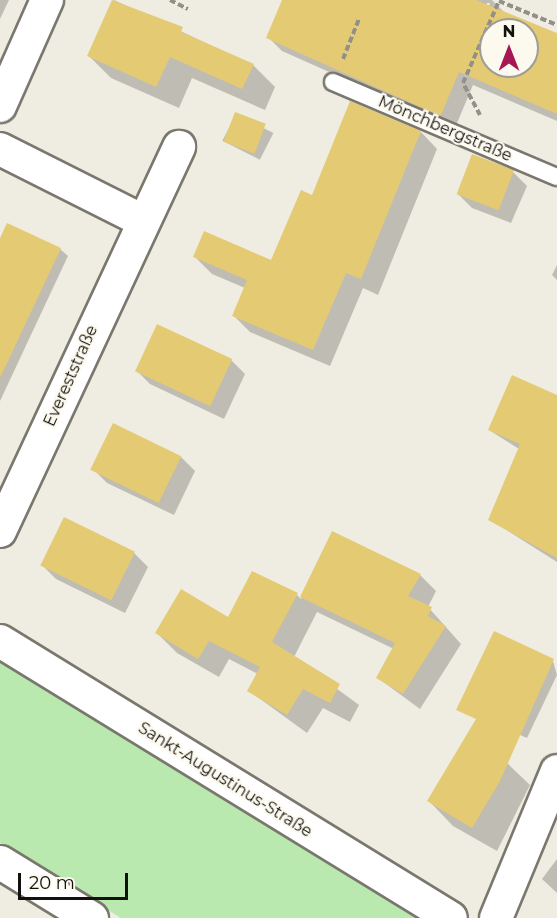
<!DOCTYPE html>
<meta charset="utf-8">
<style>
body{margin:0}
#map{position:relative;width:557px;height:918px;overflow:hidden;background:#efece2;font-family:Montserrat,sans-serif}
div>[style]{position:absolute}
.green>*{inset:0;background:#b9e9ae}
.shadow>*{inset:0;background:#0003;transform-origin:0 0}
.building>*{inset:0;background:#e4cb73;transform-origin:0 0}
.path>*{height:4px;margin-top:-2px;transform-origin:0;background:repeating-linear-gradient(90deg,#929088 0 6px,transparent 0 9px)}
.roads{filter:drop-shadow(2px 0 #7a776e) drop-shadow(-2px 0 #7a776e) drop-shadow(0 2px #7a776e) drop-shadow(0 -2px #7a776e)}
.service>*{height:16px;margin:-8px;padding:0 8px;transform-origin:8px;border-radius:8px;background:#fff}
.minor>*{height:32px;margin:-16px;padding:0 16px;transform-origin:16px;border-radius:16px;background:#fff}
.tertiary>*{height:33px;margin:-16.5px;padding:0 16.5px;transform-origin:16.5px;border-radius:16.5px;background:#fff}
span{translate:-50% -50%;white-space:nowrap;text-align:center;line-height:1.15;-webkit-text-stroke:4.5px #fcf9ef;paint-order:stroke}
.street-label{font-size:16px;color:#12110d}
.north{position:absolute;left:479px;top:18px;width:60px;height:60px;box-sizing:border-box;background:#fcf9ef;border:2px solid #9e9c95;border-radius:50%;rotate:0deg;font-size:16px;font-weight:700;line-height:24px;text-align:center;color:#12110d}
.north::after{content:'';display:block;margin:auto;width:21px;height:27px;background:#a71756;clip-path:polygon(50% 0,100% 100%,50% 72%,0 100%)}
.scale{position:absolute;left:18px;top:873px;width:110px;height:27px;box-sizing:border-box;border:3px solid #12110d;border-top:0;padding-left:8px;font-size:18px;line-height:21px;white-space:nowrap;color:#12110d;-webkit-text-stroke:4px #fcf9ef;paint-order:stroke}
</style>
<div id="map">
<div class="green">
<i style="clip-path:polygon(0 661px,421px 918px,121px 918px,0 843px)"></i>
</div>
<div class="shadow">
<i style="clip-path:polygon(0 0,9px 0,0 19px)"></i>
<i style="clip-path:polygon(114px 0,253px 65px,275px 87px,265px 110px,192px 78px,179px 108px,111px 78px,89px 56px)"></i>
<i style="clip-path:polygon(evenodd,284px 0,492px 0,504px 12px,557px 35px,557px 121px,473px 85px,455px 128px,282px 51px,268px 37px,284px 0,487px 3px,490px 3px,486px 12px,483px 11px,487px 3px,284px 0,491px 30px,527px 30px,527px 66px,491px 66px,491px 30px)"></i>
<i style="left:236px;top:114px;width:42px;height:30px;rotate:27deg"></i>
<i style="clip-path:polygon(421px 132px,437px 149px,378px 295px,363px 288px,330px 366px,250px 332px,234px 316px,245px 288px,212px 274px,195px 257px,271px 262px)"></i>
<i style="clip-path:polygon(513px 172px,527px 186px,511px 223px,472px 208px,458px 194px)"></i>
<i style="clip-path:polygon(0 242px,60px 249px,68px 256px,0 401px)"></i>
<i style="clip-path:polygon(557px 265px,557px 280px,552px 275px)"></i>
<i style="clip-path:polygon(231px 360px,245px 374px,224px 419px,150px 384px,136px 370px)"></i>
<i style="clip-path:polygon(557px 397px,557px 562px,489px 519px,519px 449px,489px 430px)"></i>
<i style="clip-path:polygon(181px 457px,195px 471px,174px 515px,107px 483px,93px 469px)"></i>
<i style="clip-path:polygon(332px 533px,420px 575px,436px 591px,428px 607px,461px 644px,420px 709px,378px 678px,394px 649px,317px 612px,294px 657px,359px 705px,350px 722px,323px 708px,307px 733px,249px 691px,258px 674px,229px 659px,219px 677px,177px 653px,157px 633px,229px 619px,297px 595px,301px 599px)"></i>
<i style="clip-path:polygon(134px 553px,148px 567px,125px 613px,56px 579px,42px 565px)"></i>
<i style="clip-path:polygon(553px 661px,557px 675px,527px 738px,467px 712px)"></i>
<i style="clip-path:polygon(505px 761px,530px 785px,497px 851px,453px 826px,429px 801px)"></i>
<i style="clip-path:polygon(557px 859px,557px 893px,542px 879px)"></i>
</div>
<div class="building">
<i style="clip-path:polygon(112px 0,183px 27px,181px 32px,254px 64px,242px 89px,170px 57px,156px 87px,87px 56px)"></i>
<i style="clip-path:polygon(evenodd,282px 0,476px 0,547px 29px,557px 33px,557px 114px,459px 72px,441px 115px,429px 111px,266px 38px,282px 0,491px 30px,527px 30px,527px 66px,491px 66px,491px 30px)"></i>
<i style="clip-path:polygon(350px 101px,421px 131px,361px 279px,346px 273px,313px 350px,232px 316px,247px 280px,193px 257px,204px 231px,271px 260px,301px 190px,312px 195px)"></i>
<i style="left:235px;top:112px;width:33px;height:32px;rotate:21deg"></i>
<i style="left:472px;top:154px;width:45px;height:43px;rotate:21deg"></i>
<i style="clip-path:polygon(7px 223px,61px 248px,0 378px,0 238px)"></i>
<i style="left:157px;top:324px;width:83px;height:52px;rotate:25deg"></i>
<i style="clip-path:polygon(512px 375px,557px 395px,557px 558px,488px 520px,520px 444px,488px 430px)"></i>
<i style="left:113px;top:423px;width:76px;height:52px;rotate:26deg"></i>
<i style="left:64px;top:517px;width:79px;height:54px;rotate:26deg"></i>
<i style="clip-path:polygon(332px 531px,421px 574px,408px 596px,432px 607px,428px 616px,446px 626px,403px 694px,376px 678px,395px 643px,300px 597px)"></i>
<i style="clip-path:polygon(252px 571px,298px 593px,272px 642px,340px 684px,330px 703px,303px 689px,287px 715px,247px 691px,260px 667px,209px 641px,198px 659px,155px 633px,181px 589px,228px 617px)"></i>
<i style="clip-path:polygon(494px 631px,554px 659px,500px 781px,472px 828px,427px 801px,476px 719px,456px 710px)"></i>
</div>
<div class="path">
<i style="left:170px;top:0;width:20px;rotate:27deg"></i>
<i style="left:343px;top:59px;width:43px;rotate:-68.2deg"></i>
<i style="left:480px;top:115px;width:36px;rotate:-118deg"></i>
<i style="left:463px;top:83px;width:90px;rotate:-66.3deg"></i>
<i style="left:499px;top:1px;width:63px;rotate:22.5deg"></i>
</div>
<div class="roads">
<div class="service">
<i style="left:333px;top:82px;width:243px;rotate:23deg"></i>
</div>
<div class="minor">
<i style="left:0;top:106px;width:116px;rotate:-66.1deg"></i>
<i style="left:0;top:149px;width:158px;rotate:26.7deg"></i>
<i style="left:0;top:531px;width:424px;rotate:-65deg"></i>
<i style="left:0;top:641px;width:529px;rotate:31.56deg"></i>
<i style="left:496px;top:918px;width:159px;rotate:-67.5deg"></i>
</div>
<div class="tertiary">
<i style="left:0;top:862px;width:107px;rotate:31.6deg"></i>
</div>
</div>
<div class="street-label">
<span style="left:445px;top:129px;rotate:23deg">Mönchbergstraße</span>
<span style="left:71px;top:376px;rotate:-66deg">Evereststraße</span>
<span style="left:225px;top:780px;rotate:32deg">Sankt-Augustinus-Straße</span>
</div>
<div class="north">N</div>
<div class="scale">20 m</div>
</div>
